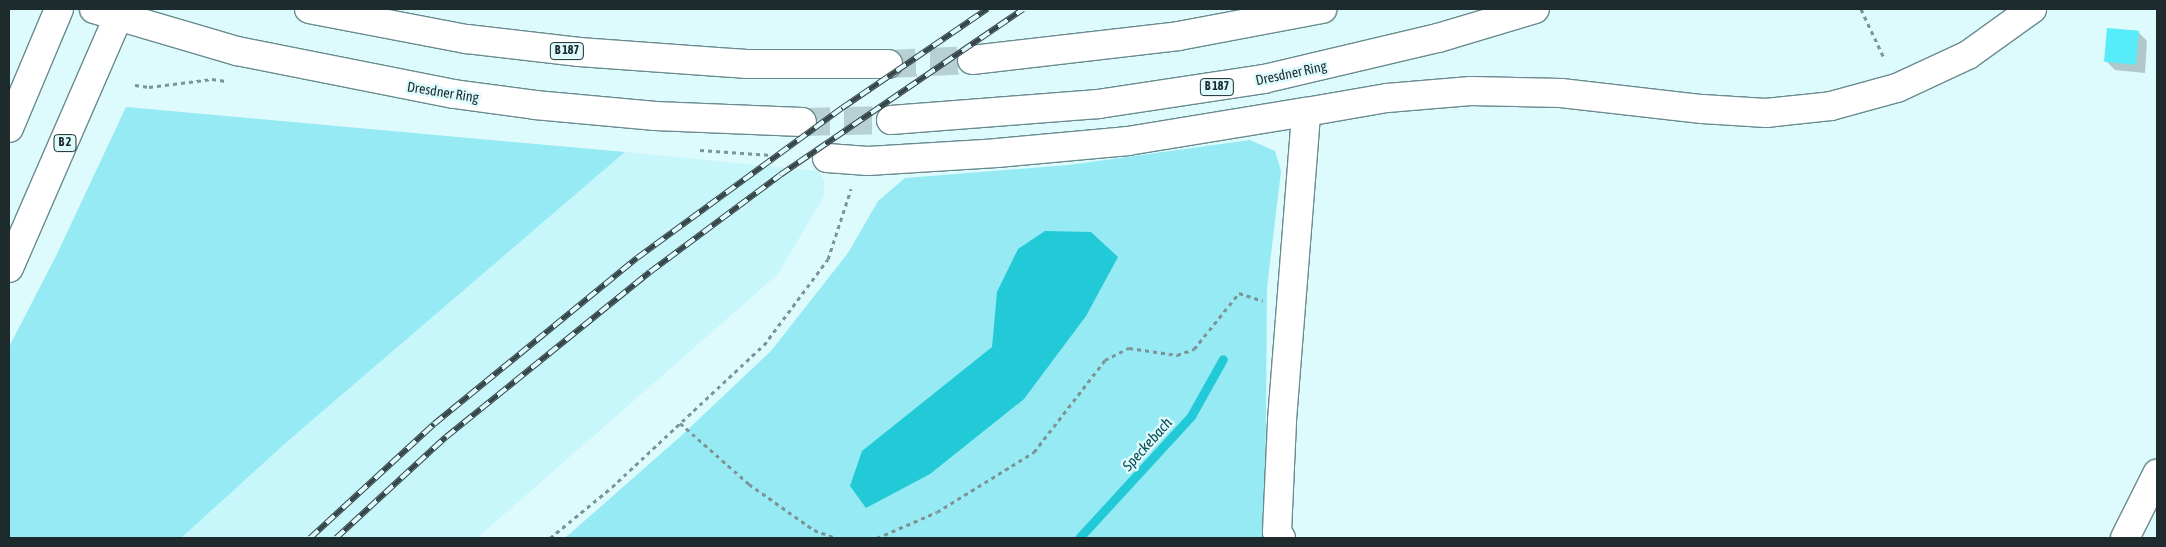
<!DOCTYPE html>
<style>
body{margin:0}
#map{position:relative;width:2166px;height:547px;overflow:hidden;background:#ddfafd;font-family:"Asap Condensed",sans-serif}
div>[style]{position:absolute}
.built>*{inset:0;background:#c7f6fb}
.green>*{inset:0;background:#96eaf3}
.water>*{inset:0;background:#22cad8}
.shadow>*{inset:0;background:#0003}
.stream>*{height:9px;margin:-4.5px;padding:0 4.5px;transform-origin:4.5px;border-radius:4.5px;background:#22cad8}
.building>*{inset:0;background:#56ecfa;transform-origin:0 0}
.major-tunnel>*{height:28px;margin-top:-14px;transform-origin:0;background:repeating-linear-gradient(90deg,#b7d1d3 0 28px,transparent 0 42px)}
.path>*{height:3px;margin-top:-1.5px;transform-origin:0;background:repeating-linear-gradient(90deg,#7d9395 0 4px,transparent 0 8px)}
.roads{filter:drop-shadow(1px 0 #698b8f) drop-shadow(-1px 0 #698b8f) drop-shadow(0 1px #698b8f) drop-shadow(0 -1px #698b8f)}
.minor>*{height:28px;margin:-14px;padding:0 14px;transform-origin:14px;border-radius:14px;background:#fff}
.major>*{height:28px;margin:-14px;padding:0 14px;transform-origin:14px;border-radius:14px;background:#fff}
.rail>*{height:5.5px;margin-top:-2.75px;transform-origin:0;background:repeating-linear-gradient(90deg,#ddfafd 0 11px,#374749 0 22px);box-sizing:border-box;border-block:1px solid #374749}
span{translate:-50% -50%;white-space:nowrap;text-align:center;line-height:1.15;-webkit-text-stroke:5px #ddfafd;paint-order:stroke}
.shield-label span{padding:1px 4px;background:#ddfafd;border:1px solid;border-radius:4px;-webkit-text-stroke-width:0}
.shield-label{font-size:12px;color:#1d2b2d;font-weight:700}
.street-label{font-size:14px;color:#1d2b2d}
.water-label{font-size:15px;color:#054b51;font-style:italic}
.frame{position:absolute;inset:0;border:10px solid #1d2b2d;pointer-events:none}
</style>
<div id="map">
<div class="built">
<i style="clip-path:polygon(625px 152px,818px 171px,824px 180px,824px 196px,778px 274px,477px 538px,181px 538px,289px 440px)"></i>
</div>
<div class="green">
<i style="clip-path:polygon(126px 107px,625px 152px,289px 440px,181px 538px,9px 538px,9px 347px,57px 254px)"></i>
<i style="clip-path:polygon(1250px 140px,1275px 151px,1281px 171px,1267px 288px,1265px 538px,565px 538px,681px 436px,771px 351px,848px 253px,878px 201px,905px 178px,1069px 165px)"></i>
</div>
<div class="water">
<i style="clip-path:polygon(1045px 231px,1091px 232px,1118px 257px,1086px 316px,1024px 399px,930px 474px,866px 508px,850px 486px,862px 451px,992px 347px,997px 292px,1018px 249px)"></i>
</div>
<div class="shadow">
<i style="clip-path:polygon(2138px 32px,2147px 41px,2145px 73px,2115px 70px,2106px 61px)"></i>
</div>
<div class="stream">
<i style="left:1079px;top:538px;width:166px;rotate:-47.4deg"></i>
<i style="left:1191px;top:416px;width:65px;rotate:-60.7deg"></i>
</div>
<div class="building">
<i style="left:2107px;top:28px;width:32px;height:34px;rotate:5deg"></i>
</div>
<div class="major-tunnel">
<i style="left:888px;top:64px;width:84px;rotate:-2.7deg"></i>
<i style="left:802px;top:122px;width:89px;rotate:-1.3deg"></i>
</div>
<div class="path">
<i style="left:1861px;top:9px;width:56px;rotate:64.8deg"></i>
<i style="left:135px;top:85px;width:14px;rotate:8deg"></i>
<i style="left:149px;top:87px;width:64px;rotate:-7.2deg"></i>
<i style="left:212px;top:79px;width:14px;rotate:8deg"></i>
<i style="left:700px;top:150px;width:71px;rotate:4deg"></i>
<i style="left:680px;top:423px;width:92px;rotate:41.5deg"></i>
<i style="left:749px;top:484px;width:80px;rotate:35.3deg"></i>
<i style="left:814px;top:530px;width:23px;rotate:20deg"></i>
<i style="left:550px;top:538px;width:80px;rotate:-39.4deg"></i>
<i style="left:612px;top:487px;width:208px;rotate:-43.1deg"></i>
<i style="left:764px;top:345px;width:107px;rotate:-53.3deg"></i>
<i style="left:828px;top:259px;width:74px;rotate:-71.8deg"></i>
<i style="left:877px;top:538px;width:65px;rotate:-23.4deg"></i>
<i style="left:937px;top:512px;width:114px;rotate:-31.7deg"></i>
<i style="left:1034px;top:452px;width:116px;rotate:-52.3deg"></i>
<i style="left:1105px;top:360px;width:27px;rotate:-27deg"></i>
<i style="left:1129px;top:348px;width:49px;rotate:8.3deg"></i>
<i style="left:1177px;top:355px;width:18px;rotate:-19deg"></i>
<i style="left:1194px;top:349px;width:72px;rotate:-51.2deg"></i>
<i style="left:1239px;top:293px;width:25px;rotate:18deg"></i>
</div>
<div class="roads">
<div class="minor">
<i style="left:827px;top:158px;width:41px;rotate:4.2deg"></i>
<i style="left:868px;top:161px;width:129px;rotate:-3.5deg"></i>
<i style="left:997px;top:153px;width:132px;rotate:-5.2deg"></i>
<i style="left:1128px;top:141px;width:180px;rotate:-9.3deg"></i>
<i style="left:1281px;top:538px;width:7px;rotate:-124deg"></i>
<i style="left:1277px;top:532px;width:112px;rotate:-87.4deg"></i>
<i style="left:1282px;top:420px;width:309px;rotate:-85.5deg"></i>
<i style="left:1306px;top:112px;width:82px;rotate:-9.8deg"></i>
<i style="left:1387px;top:98px;width:84px;rotate:-4.8deg"></i>
<i style="left:1471px;top:91px;width:90px;rotate:1.3deg"></i>
<i style="left:1561px;top:93px;width:142px;rotate:6.5deg"></i>
<i style="left:1702px;top:109px;width:64px;rotate:3.6deg"></i>
<i style="left:1766px;top:113px;width:65px;rotate:-6.1deg"></i>
<i style="left:1831px;top:106px;width:68px;rotate:-15.3deg"></i>
<i style="left:1897px;top:88px;width:78px;rotate:-24.9deg"></i>
<i style="left:1968px;top:55px;width:79px;rotate:-35.7deg"></i>
<i style="left:2125px;top:538px;width:72px;rotate:-63.4deg"></i>
</div>
<div class="major">
<i style="left:94px;top:9px;width:149px;rotate:16.4deg"></i>
<i style="left:237px;top:51px;width:221px;rotate:11.2deg"></i>
<i style="left:454px;top:94px;width:82px;rotate:7.7deg"></i>
<i style="left:535px;top:105px;width:121px;rotate:5.2deg"></i>
<i style="left:655px;top:116px;width:147px;rotate:2.3deg"></i>
<i style="left:309px;top:9px;width:161px;rotate:10.8deg"></i>
<i style="left:467px;top:39px;width:113px;rotate:6.6deg"></i>
<i style="left:579px;top:52px;width:168px;rotate:4.1deg"></i>
<i style="left:747px;top:64px;width:141px"></i>
<i style="left:972px;top:60px;width:208px;rotate:-6.6deg"></i>
<i style="left:1179px;top:36px;width:146px;rotate:-10.7deg"></i>
<i style="left:891px;top:120px;width:208px;rotate:-4.4deg"></i>
<i style="left:1098px;top:104px;width:168px;rotate:-8.6deg"></i>
<i style="left:1264px;top:79px;width:179px;rotate:-13.3deg"></i>
<i style="left:1438px;top:38px;width:101px;rotate:-16.6deg"></i>
<i style="left:9px;top:128px;width:129px;rotate:-67.2deg"></i>
<i style="left:9px;top:268px;width:274px;rotate:-66.5deg"></i>
<i style="left:118px;top:17px;width:8px;rotate:-97deg"></i>
</div>
</div>
<div class="rail">
<i style="left:310px;top:538px;width:168px;rotate:-42.6deg"></i>
<i style="left:434px;top:424px;width:262px;rotate:-39.3deg"></i>
<i style="left:637px;top:258px;width:254px;rotate:-36.2deg"></i>
<i style="left:842px;top:108px;width:176px;rotate:-34.3deg"></i>
<i style="left:336px;top:538px;width:149px;rotate:-42.6deg"></i>
<i style="left:446px;top:437px;width:262px;rotate:-39deg"></i>
<i style="left:650px;top:272px;width:162px;rotate:-36.7deg"></i>
<i style="left:780px;top:175px;width:294px;rotate:-34.3deg"></i>
</div>
<div class="shield-label">
<span style="left:567px;top:51px">B 187</span>
<span style="left:1217px;top:87px">B 187</span>
<span style="left:65px;top:143px">B 2</span>
</div>
<div class="street-label">
<span style="left:1291px;top:73px;rotate:-12deg">Dresdner Ring</span>
<span style="left:443px;top:92px;rotate:9deg">Dresdner Ring</span>
</div>
<div class="water-label">
<span style="left:1147px;top:444px;rotate:-48deg">Speckebach</span>
</div>
<div class="frame"></div>
</div>
